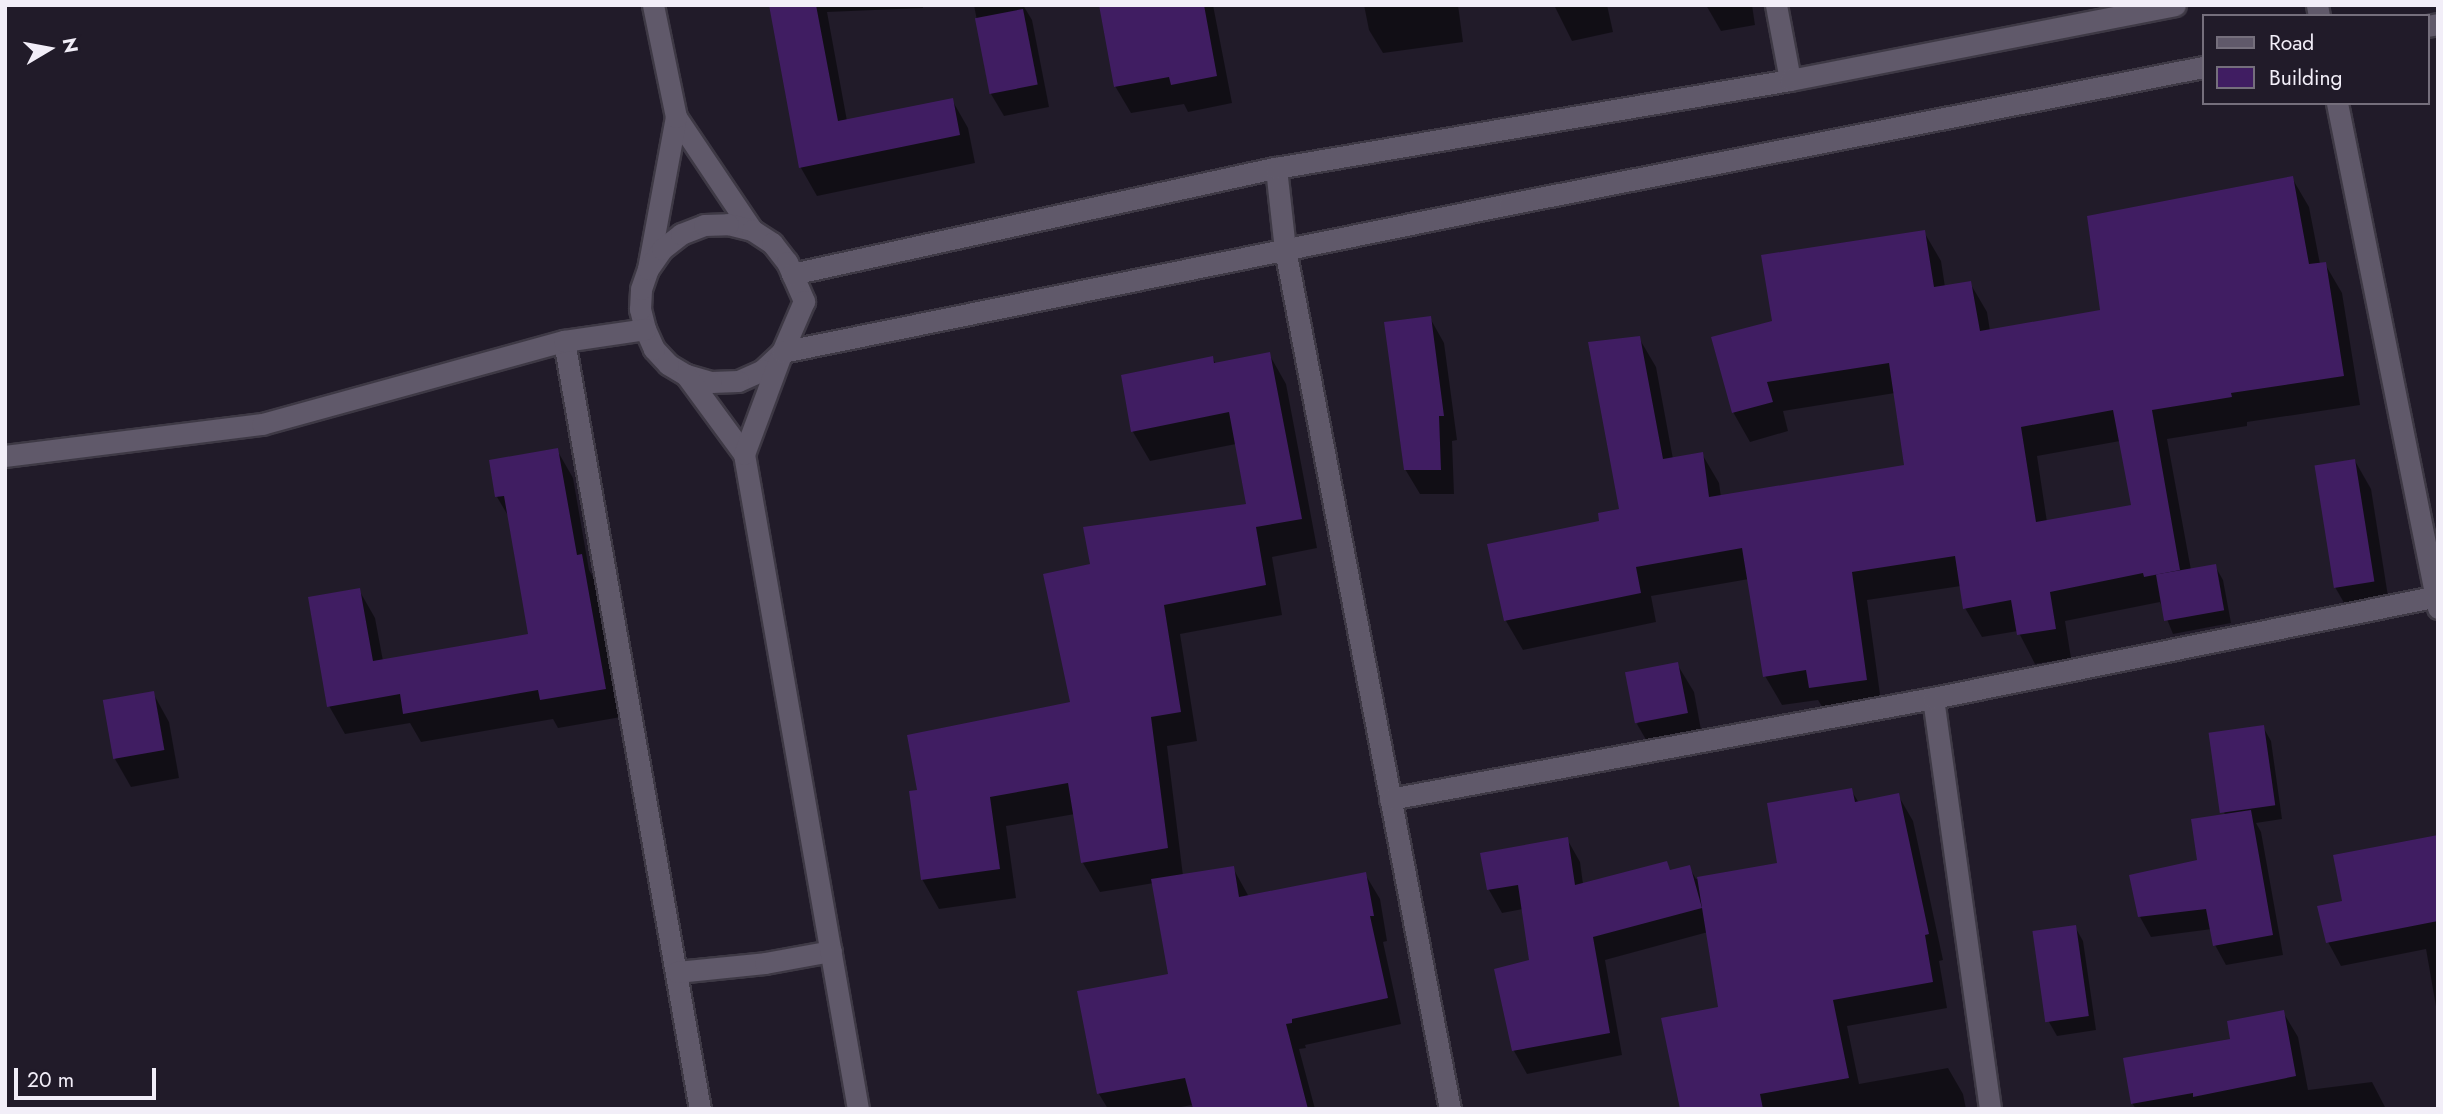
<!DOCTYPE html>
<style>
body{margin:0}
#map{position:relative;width:2443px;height:1114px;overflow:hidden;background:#211b29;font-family:Jost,sans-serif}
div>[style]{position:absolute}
.shadow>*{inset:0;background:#0007}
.building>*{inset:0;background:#401d62;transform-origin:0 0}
.roads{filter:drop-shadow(2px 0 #3e3945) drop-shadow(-2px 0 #3e3945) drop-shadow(0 2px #3e3945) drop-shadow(0 -2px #3e3945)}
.minor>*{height:21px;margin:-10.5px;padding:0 10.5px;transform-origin:10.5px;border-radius:10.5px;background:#60596a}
.tertiary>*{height:21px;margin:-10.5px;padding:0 10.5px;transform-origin:10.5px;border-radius:10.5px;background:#60596a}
span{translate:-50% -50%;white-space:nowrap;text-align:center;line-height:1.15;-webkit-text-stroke:6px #211b29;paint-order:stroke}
.frame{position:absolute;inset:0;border:7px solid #f2eef8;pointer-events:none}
.legend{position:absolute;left:2202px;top:14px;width:228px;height:91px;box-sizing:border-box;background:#211b29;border:2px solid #756f7c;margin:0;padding:9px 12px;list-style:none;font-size:21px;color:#f2eef8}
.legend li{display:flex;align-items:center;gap:14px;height:35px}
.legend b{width:35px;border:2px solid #756f7c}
.north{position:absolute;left:14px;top:14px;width:70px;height:70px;-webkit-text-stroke:5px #211b29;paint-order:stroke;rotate:80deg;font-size:19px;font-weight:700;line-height:28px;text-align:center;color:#f2eef8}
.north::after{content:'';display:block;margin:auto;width:24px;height:32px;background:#f2eef8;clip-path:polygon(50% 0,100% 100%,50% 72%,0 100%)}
.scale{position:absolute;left:14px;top:1068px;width:142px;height:32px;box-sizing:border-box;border:4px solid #f2eef8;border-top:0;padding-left:9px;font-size:21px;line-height:24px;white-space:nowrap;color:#f2eef8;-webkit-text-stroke:5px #211b29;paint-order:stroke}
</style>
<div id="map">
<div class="shadow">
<i style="clip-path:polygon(772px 5px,923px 5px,923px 8px,827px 12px,847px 121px,952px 100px,968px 128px,975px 163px,817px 196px,801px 168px)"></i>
<i style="clip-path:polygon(974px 5px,1023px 5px,1032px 20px,1049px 107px,1004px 116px,991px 94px)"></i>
<i style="clip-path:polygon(1100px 5px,1213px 5px,1232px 103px,1188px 112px,1184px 104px,1131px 113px,1115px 86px)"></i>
<i style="clip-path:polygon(1364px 5px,1458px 5px,1463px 42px,1383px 53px,1369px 30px)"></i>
<i style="clip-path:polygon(1554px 5px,1607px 5px,1613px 32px,1572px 41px)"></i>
<i style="clip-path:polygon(1706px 5px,1752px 5px,1755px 25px,1721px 31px)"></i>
<i style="clip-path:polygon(evenodd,2292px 178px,2309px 207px,2320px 264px,2325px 264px,2342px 293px,2360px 405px,2247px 422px,2247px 426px,2167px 439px,2191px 570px,2215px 566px,2223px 580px,2231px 623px,2173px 634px,2160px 602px,2065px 621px,2071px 658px,2035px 664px,2018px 631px,1982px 637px,1965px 608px,1961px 586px,1867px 600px,1882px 709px,1828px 716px,1818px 700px,1782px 705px,1765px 676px,1749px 579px,1651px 596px,1656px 622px,1523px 650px,1506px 621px,1489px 545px,1601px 522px,1621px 511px,1639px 338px,1656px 367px,1673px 459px,1702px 454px,1719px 483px,1721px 497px,1906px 466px,1895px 393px,1783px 411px,1788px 431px,1750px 442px,1733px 412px,1774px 322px,1924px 232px,1941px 261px,1945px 287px,1970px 283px,1987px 312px,1990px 331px,2102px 312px,2292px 178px,2120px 441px,2133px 507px,2047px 522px,2037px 456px,2120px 441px)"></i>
<i style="clip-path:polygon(1430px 318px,1444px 343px,1457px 440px,1452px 441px,1454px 494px,1420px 494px,1405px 469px)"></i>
<i style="clip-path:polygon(1269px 354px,1286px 384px,1317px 548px,1272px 557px,1282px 615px,1180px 634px,1197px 741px,1167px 746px,1183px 876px,1233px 868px,1249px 897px,1365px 874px,1380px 899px,1387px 941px,1383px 942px,1401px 1024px,1305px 1045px,1306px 1048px,1299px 1049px,1315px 1109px,1193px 1109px,1192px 1105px,1170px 1109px,1108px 1109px,1099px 1094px,1079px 992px,1170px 975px,1154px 883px,1100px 892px,1083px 863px,1075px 814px,1006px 826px,1016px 898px,939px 909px,922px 879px,919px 791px,1072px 703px,1092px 566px,1248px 505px,1236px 444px,1150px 461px,1133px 432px,1123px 376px,1212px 358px,1216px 364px)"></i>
<i style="clip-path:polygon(557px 450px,573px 478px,589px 570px,597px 584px,621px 717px,558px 728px,553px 719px,421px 742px,410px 723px,345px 734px,329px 706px,359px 590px,375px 618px,383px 661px,530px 635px,510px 519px,497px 497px)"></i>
<i style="clip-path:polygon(2355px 461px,2371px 489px,2390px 609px,2351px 615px,2335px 587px)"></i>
<i style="clip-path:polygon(1677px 664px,1694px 692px,1703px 741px,1653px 752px,1637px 724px)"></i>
<i style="clip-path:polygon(153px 693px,169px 722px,179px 778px,131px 787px,115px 759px)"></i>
<i style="clip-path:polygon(2263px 727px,2271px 741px,2282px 819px,2256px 823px,2261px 832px,2283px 955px,2226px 965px,2215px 945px,2212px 929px,2151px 937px,2140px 917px,2199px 862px,2225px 816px,2211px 737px)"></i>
<i style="clip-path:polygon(1851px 790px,1859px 803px,1898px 795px,1913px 821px,1943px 960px,1939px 961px,1947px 1008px,1847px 1026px,1859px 1084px,1948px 1068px,1963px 1094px,1966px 1109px,1681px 1109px,1720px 1009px,1708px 932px,1605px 960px,1622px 1055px,1527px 1074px,1514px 1051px,1496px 970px,1531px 961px,1523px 909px,1502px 913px,1489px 890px,1482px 854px,1567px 839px,1580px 862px,1583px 884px,1666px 863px,1671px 872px,1689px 867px,1696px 879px,1779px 864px)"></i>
<i style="clip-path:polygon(2438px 837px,2438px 1018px,2426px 949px,2341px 966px,2328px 942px,2344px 903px)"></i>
<i style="clip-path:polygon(2075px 927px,2083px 941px,2096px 1030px,2057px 1036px,2049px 1022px)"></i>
<i style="clip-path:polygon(2283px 1012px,2298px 1037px,2308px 1090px,2372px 1082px,2386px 1109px,2136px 1109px,2132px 1103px)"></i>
</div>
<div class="building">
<i style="clip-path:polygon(769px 5px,816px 5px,838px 121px,953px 98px,960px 135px,799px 168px)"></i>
<i style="clip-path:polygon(1099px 5px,1204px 5px,1217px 76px,1171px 85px,1169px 77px,1114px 87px)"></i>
<i style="left:1023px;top:9px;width:77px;height:49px;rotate:79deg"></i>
<i style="clip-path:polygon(evenodd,2293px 176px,2309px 264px,2326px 262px,2344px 376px,2231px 393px,2232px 397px,2152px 410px,2180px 570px,2144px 577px,2143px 573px,2050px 592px,2056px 629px,2017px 635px,2011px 600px,1963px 609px,1955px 556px,1852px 572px,1867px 680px,1809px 688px,1806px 670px,1763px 677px,1742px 548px,1636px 567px,1641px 593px,1504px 621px,1487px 544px,1599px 521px,1598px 513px,1619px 509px,1588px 342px,1640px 336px,1663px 459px,1703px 452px,1709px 497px,1904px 465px,1889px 363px,1767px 382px,1773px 402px,1732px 413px,1711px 337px,1772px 321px,1761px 255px,1925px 230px,1934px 287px,1971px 281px,1980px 331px,2100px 310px,2087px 216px,2293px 176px,2113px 410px,2131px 505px,2036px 522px,2021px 427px,2113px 410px)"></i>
<i style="clip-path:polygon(1431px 316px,1444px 416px,1439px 416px,1441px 470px,1404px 470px,1384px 322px)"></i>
<i style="clip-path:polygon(1270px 352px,1302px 519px,1256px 527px,1266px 585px,1164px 605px,1181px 712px,1151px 717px,1168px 848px,1081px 863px,1068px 783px,990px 797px,1000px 869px,921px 880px,909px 791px,917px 790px,907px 735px,1070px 702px,1043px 574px,1090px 564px,1083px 527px,1246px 504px,1229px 412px,1131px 432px,1121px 375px,1213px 356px,1214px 363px)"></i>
<i style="clip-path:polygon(558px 448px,577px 555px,582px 554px,606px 689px,540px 700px,538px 690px,403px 714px,400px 694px,327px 707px,308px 597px,360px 588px,373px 661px,528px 634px,504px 496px,495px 497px,489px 460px)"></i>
<i style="left:2355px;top:459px;width:124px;height:41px;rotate:81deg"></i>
<i style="left:2216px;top:564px;width:47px;height:61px;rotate:80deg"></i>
<i style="left:1678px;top:662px;width:52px;height:54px;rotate:79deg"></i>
<i style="left:154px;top:691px;width:60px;height:52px;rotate:80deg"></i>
<i style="left:2264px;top:725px;width:81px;height:56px;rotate:82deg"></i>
<i style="clip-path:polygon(1852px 788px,1855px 802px,1899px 793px,1929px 934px,1925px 935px,1933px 982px,1833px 1000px,1849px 1078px,1760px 1094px,1763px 1109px,1680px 1109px,1661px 1018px,1718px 1007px,1697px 877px,1777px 863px,1767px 803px)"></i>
<i style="clip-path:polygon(2251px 810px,2273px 935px,2213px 946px,2206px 909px,2138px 917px,2129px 875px,2197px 860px,2191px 819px)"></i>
<i style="clip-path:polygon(2438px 835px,2438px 921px,2326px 943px,2317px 906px,2342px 901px,2333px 855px)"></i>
<i style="clip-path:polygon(1568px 837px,1575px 885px,1667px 861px,1670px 870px,1690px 865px,1702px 908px,1593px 937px,1610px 1033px,1512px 1051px,1494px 969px,1529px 960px,1518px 885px,1487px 890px,1480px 853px)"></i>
<i style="clip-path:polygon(1234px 866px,1239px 897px,1366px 872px,1374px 916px,1370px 916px,1388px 998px,1292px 1019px,1292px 1023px,1286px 1024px,1308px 1109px,1193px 1109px,1185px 1078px,1097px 1094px,1077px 991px,1168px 974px,1151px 879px)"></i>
<i style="left:2076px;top:925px;width:92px;height:44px;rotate:82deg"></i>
<i style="clip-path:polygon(2284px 1010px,2296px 1076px,2193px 1097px,2193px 1093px,2131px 1104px,2123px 1058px,2230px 1039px,2227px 1021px)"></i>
</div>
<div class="roads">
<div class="minor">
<i style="left:1776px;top:5px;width:76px;rotate:79.4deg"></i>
<i style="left:2317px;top:5px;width:11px;rotate:80deg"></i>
<i style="left:2337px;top:103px;width:515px;rotate:78.69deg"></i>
<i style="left:676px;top:117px;width:136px;rotate:56.1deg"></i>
<i style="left:1276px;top:168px;width:81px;rotate:83.7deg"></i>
<i style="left:1285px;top:249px;width:876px;rotate:79.14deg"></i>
<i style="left:648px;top:269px;width:155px;rotate:-79.6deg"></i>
<i style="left:676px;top:117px;width:114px;rotate:-101.6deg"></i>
<i style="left:564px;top:341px;width:780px;rotate:79.96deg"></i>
<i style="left:1933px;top:698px;width:415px;rotate:82.1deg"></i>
<i style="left:1390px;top:799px;width:552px;rotate:-10.54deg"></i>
<i style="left:1933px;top:698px;width:515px;rotate:-11.42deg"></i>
<i style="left:677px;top:972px;width:88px;rotate:-5.8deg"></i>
<i style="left:765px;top:963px;width:67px;rotate:-10.3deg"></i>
</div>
<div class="tertiary">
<i style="left:2427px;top:26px;width:11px;rotate:-10deg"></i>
<i style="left:728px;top:224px;width:25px;rotate:14deg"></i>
<i style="left:752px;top:230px;width:24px;rotate:33deg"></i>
<i style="left:772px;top:243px;width:24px;rotate:52deg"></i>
<i style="left:787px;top:262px;width:43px;rotate:66.4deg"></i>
<i style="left:804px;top:301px;width:56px;rotate:113.3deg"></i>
<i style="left:782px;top:352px;width:26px;rotate:137deg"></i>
<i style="left:763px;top:370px;width:27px;rotate:156deg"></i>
<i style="left:738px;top:381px;width:27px;rotate:178deg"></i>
<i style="left:711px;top:382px;width:26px;rotate:-164deg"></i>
<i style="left:686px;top:375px;width:21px;rotate:-149deg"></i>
<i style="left:668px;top:364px;width:21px;rotate:-133deg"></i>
<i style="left:654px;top:349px;width:22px;rotate:-114deg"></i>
<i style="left:645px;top:329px;width:21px;rotate:-104deg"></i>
<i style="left:640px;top:309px;width:20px;rotate:-87deg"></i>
<i style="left:641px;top:289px;width:21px;rotate:-71deg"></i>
<i style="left:648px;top:269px;width:24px;rotate:-55deg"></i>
<i style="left:662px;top:249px;width:24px;rotate:-38deg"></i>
<i style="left:681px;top:234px;width:25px;rotate:-21deg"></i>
<i style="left:704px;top:225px;width:24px;rotate:-2deg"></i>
<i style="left:792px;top:274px;width:495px;rotate:-12.4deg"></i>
<i style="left:1276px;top:168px;width:521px;rotate:-9.72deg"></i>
<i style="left:1790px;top:80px;width:392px;rotate:-11deg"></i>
<i style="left:686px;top:375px;width:98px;rotate:53.7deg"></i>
<i style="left:744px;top:454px;width:665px;rotate:80.13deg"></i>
<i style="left:744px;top:454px;width:109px;rotate:-69.6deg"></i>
<i style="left:782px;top:352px;width:742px;rotate:-11.51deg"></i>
<i style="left:1509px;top:204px;width:707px;rotate:-11.17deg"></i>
<i style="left:5px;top:456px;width:259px;rotate:-7.1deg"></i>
<i style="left:262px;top:424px;width:313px;rotate:-15.4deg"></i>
<i style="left:564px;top:341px;width:82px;rotate:-8.4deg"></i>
</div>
</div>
<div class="frame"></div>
<ul class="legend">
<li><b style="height:9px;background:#60596a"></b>Road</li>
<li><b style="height:19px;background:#401d62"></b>Building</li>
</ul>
<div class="north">N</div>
<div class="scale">20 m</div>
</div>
